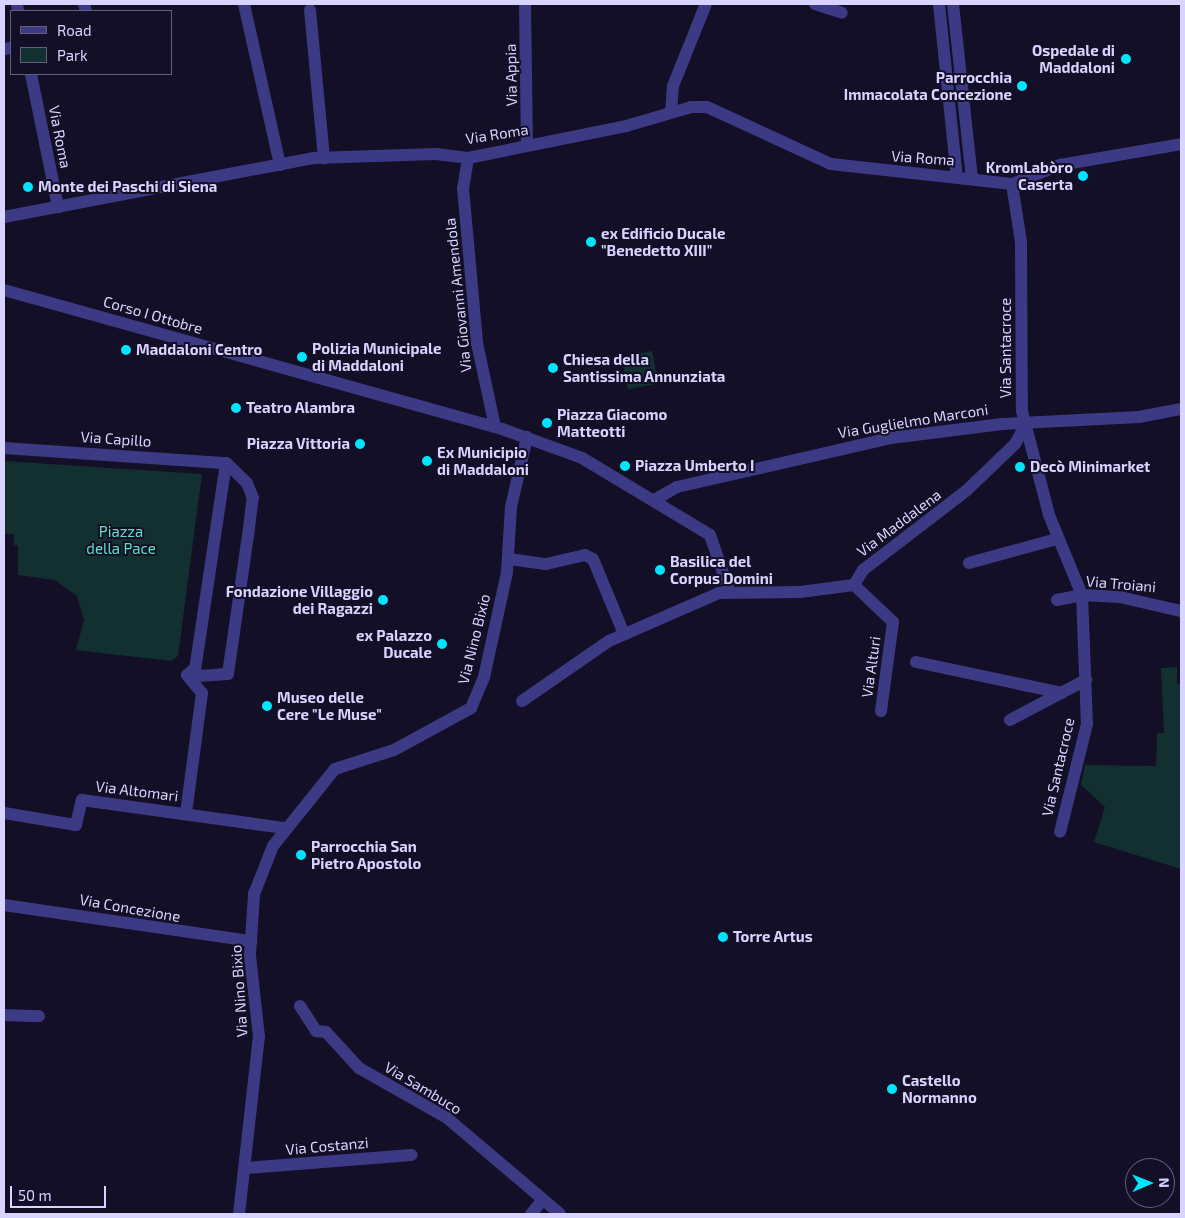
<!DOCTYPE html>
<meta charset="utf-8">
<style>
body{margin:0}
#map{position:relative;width:1185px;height:1218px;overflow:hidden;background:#130f26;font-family:"Exo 2",sans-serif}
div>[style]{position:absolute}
.green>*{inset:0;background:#12302f;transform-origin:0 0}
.minor>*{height:12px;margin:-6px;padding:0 6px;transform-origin:6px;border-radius:6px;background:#3d3a85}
.dots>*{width:14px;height:14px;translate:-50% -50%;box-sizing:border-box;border:2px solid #130f26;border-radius:50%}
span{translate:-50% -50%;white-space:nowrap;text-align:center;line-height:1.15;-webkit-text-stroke:4px #130f26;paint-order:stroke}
.poi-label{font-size:15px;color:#d9d4ff;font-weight:700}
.right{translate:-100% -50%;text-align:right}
.left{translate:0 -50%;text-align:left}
.street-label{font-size:15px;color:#d9d4ff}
.park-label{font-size:15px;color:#5fe0c0}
.frame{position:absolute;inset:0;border:5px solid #d9d4ff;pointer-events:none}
.legend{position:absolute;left:10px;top:10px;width:162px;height:65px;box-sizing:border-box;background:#130f26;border:1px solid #625e7d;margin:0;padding:6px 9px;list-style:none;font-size:15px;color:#d9d4ff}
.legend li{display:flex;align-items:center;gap:10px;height:25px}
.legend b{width:25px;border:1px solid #625e7d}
.north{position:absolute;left:1125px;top:1158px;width:50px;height:50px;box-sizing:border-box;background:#130f26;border:1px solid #625e7d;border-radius:50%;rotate:89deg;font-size:14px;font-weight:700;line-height:20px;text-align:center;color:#d9d4ff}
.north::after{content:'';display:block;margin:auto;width:18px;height:22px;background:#00e5ff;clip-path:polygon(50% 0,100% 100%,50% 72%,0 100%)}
.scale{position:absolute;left:10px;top:1186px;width:96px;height:22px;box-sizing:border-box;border:2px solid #d9d4ff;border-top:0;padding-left:6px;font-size:15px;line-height:18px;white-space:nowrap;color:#d9d4ff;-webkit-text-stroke:4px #130f26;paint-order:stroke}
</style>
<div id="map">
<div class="green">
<i style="left:652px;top:351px;width:33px;height:31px;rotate:79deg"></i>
<i style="clip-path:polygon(4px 461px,202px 474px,178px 656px,171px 661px,76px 650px,84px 620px,77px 596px,55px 580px,18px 575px,18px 545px,14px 545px,14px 534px,4px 534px)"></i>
<i style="clip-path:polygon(1177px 667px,1177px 684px,1181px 684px,1181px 869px,1094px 842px,1105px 807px,1081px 785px,1085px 765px,1156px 766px,1157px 733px,1164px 733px,1161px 668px)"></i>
</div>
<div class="minor">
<i style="left:17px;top:4px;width:7px;rotate:82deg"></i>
<i style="left:84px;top:4px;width:7px;rotate:74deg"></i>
<i style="left:244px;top:4px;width:165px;rotate:77.4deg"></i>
<i style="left:525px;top:4px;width:142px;rotate:89.2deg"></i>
<i style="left:815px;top:4px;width:28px;rotate:18deg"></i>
<i style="left:939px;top:4px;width:174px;rotate:84.1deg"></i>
<i style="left:953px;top:4px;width:175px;rotate:83.8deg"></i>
<i style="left:310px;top:10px;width:149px;rotate:84.6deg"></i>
<i style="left:4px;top:49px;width:7px;rotate:-8deg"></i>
<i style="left:31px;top:74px;width:136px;rotate:78.5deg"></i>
<i style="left:671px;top:113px;width:27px;rotate:-86deg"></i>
<i style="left:673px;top:86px;width:88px;rotate:-68.1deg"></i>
<i style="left:468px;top:158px;width:30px;rotate:99deg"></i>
<i style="left:463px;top:188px;width:156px;rotate:84.8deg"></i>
<i style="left:477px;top:343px;width:86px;rotate:77.9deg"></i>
<i style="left:1012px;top:184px;width:59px;rotate:81.2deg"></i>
<i style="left:1021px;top:242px;width:169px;rotate:89.7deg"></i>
<i style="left:1022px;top:411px;width:107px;rotate:75.4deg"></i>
<i style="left:1049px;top:515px;width:87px;rotate:67.6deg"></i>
<i style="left:1082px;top:595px;width:129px;rotate:87.8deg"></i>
<i style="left:1087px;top:724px;width:111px;rotate:104deg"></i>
<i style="left:4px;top:217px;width:316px;rotate:-10.8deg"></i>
<i style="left:314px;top:158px;width:122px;rotate:-1.9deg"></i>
<i style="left:436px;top:154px;width:32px;rotate:7deg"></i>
<i style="left:468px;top:158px;width:161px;rotate:-11.4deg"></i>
<i style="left:626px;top:126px;width:68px;rotate:-16.3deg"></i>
<i style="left:691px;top:107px;width:16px"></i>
<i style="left:707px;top:107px;width:136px;rotate:24.7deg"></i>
<i style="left:831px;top:164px;width:182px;rotate:6.3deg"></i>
<i style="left:1012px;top:184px;width:52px;rotate:-21.6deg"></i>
<i style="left:1060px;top:165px;width:123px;rotate:-9.8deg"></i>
<i style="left:4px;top:290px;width:517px;rotate:15.6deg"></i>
<i style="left:502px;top:429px;width:85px;rotate:19.9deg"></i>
<i style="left:582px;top:458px;width:149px;rotate:31deg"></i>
<i style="left:710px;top:535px;width:61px;rotate:71deg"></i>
<i style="left:4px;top:448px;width:223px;rotate:3.9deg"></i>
<i style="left:656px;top:499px;width:24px;rotate:-30deg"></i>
<i style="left:677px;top:487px;width:220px;rotate:-12.9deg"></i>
<i style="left:891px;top:438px;width:112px;rotate:-7.2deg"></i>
<i style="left:1002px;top:424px;width:137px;rotate:-2.9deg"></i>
<i style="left:1139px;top:417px;width:43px;rotate:-10.8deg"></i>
<i style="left:509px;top:559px;width:37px;rotate:8deg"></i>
<i style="left:546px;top:564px;width:40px;rotate:-13deg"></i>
<i style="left:585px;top:555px;width:9px;rotate:27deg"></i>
<i style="left:593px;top:559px;width:81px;rotate:67.5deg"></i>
<i style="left:969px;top:563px;width:91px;rotate:-15.3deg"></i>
<i style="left:854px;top:585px;width:54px;rotate:43.5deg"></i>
<i style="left:893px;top:622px;width:90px;rotate:97.7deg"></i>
<i style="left:1057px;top:600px;width:25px;rotate:-11deg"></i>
<i style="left:1082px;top:595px;width:38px;rotate:3deg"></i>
<i style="left:1120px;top:597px;width:63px;rotate:12.9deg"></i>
<i style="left:916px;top:662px;width:149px;rotate:12deg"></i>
<i style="left:195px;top:670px;width:209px;rotate:-81.5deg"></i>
<i style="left:198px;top:676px;width:30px;rotate:-4deg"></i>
<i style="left:228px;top:674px;width:139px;rotate:-81.8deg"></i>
<i style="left:248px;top:536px;width:38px;rotate:-83deg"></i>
<i style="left:253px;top:498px;width:16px;rotate:-112deg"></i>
<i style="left:247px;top:483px;width:29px;rotate:-136deg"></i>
<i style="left:522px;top:701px;width:106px;rotate:-34.6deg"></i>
<i style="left:609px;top:641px;width:120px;rotate:-23.6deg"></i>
<i style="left:719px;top:593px;width:81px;rotate:-0.7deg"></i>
<i style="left:800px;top:592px;width:54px;rotate:-7.4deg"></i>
<i style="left:854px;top:585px;width:17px;rotate:-59deg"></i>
<i style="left:863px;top:570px;width:130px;rotate:-37.5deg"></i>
<i style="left:966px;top:491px;width:68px;rotate:-43.8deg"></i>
<i style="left:1015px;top:444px;width:25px;rotate:-61deg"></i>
<i style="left:1010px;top:720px;width:86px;rotate:-27.8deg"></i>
<i style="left:4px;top:813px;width:73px;rotate:9.5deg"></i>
<i style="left:76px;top:825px;width:26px;rotate:-77deg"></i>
<i style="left:82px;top:800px;width:205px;rotate:7.9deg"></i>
<i style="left:186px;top:813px;width:121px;rotate:-82.4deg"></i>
<i style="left:202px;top:693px;width:23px;rotate:-130deg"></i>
<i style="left:187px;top:675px;width:8px;rotate:-40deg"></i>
<i style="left:193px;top:670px;width:7px;rotate:45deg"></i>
<i style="left:4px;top:905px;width:250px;rotate:8.3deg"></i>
<i style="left:300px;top:1006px;width:30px;rotate:57deg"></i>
<i style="left:316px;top:1031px;width:10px;rotate:6deg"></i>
<i style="left:326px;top:1032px;width:49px;rotate:47.5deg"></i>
<i style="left:359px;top:1068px;width:101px;rotate:29.6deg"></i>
<i style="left:447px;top:1118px;width:148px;rotate:40.3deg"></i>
<i style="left:4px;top:1015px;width:35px;rotate:2deg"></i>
<i style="left:246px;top:1168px;width:166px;rotate:-4.5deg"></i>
<i style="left:239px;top:1214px;width:178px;rotate:-83.6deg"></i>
<i style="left:259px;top:1037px;width:82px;rotate:-96.3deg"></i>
<i style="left:250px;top:955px;width:61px;rotate:-86.2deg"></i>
<i style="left:254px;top:894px;width:52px;rotate:-68.4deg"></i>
<i style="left:273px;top:846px;width:99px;rotate:-51.2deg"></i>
<i style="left:335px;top:769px;width:62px;rotate:-17.9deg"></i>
<i style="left:394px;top:750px;width:88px;rotate:-28.6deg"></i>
<i style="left:471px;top:708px;width:34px;rotate:-67deg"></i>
<i style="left:484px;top:677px;width:107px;rotate:-77.6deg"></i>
<i style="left:507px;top:572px;width:65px;rotate:-86.5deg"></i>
<i style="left:511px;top:507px;width:72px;rotate:-77.1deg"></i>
<i style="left:531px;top:1214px;width:17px;rotate:-50deg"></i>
</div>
<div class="dots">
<i style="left:1126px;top:59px;background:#00e5ff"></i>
<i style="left:1022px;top:86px;background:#00e5ff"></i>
<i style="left:1083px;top:176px;background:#00e5ff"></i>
<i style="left:28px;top:187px;background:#00e5ff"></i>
<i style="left:591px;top:242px;background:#00e5ff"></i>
<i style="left:126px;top:350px;background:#00e5ff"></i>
<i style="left:302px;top:357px;background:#00e5ff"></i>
<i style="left:553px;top:368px;background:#00e5ff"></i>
<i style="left:236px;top:408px;background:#00e5ff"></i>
<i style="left:547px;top:423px;background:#00e5ff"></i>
<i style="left:360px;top:444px;background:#00e5ff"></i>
<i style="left:427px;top:461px;background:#00e5ff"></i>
<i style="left:625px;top:466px;background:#00e5ff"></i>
<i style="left:1020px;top:467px;background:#00e5ff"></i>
<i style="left:660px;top:570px;background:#00e5ff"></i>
<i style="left:383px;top:600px;background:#00e5ff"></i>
<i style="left:442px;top:644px;background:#00e5ff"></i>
<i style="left:267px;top:706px;background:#00e5ff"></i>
<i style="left:301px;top:855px;background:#00e5ff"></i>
<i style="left:723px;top:937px;background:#00e5ff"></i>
<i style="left:892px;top:1089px;background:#00e5ff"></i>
</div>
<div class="poi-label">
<span class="right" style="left:1115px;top:59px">Ospedale di<br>Maddaloni</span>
<span class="right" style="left:1012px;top:86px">Parrocchia<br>Immacolata Concezione</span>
<span class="right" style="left:1073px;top:176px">KromLabòro<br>Caserta</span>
<span class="left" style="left:38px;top:187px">Monte dei Paschi di Siena</span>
<span class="left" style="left:601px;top:242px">ex Edificio Ducale<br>"Benedetto XIII"</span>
<span class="left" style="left:312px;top:357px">Polizia Municipale<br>di Maddaloni</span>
<span class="left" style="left:136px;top:350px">Maddaloni Centro</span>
<span class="left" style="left:563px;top:368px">Chiesa della<br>Santissima Annunziata</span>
<span class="left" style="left:246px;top:408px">Teatro Alambra</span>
<span class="left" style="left:557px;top:423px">Piazza Giacomo<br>Matteotti</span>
<span class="right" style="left:350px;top:444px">Piazza Vittoria</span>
<span class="left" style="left:437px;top:461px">Ex Municipio<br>di Maddaloni</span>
<span class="left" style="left:635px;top:466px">Piazza Umberto I</span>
<span class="left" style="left:1030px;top:467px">Decò Minimarket</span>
<span class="left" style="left:670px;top:570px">Basilica del<br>Corpus Domini</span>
<span class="right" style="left:373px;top:600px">Fondazione Villaggio<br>dei Ragazzi</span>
<span class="right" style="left:432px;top:644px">ex Palazzo<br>Ducale</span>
<span class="left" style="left:277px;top:706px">Museo delle<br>Cere "Le Muse"</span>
<span class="left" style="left:311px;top:855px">Parrocchia San<br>Pietro Apostolo</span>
<span class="left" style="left:733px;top:937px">Torre Artus</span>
<span class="left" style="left:902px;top:1089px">Castello<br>Normanno</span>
</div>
<div class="street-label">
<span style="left:511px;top:75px;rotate:-91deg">Via Appia</span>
<span style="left:497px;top:134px;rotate:-9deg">Via Roma</span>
<span style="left:60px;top:137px;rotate:79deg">Via Roma</span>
<span style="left:923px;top:158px;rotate:4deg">Via Roma</span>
<span style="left:458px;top:295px;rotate:-96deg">Via Giovanni Amendola</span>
<span style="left:153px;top:315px;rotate:16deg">Corso I Ottobre</span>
<span style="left:1006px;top:348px;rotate:-90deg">Via Santacroce</span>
<span style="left:913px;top:421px;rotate:-9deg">Via Guglielmo Marconi</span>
<span style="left:116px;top:439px;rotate:4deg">Via Capillo</span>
<span style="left:899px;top:523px;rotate:-37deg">Via Maddalena</span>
<span style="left:1121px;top:584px;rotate:5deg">Via Troiani</span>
<span style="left:474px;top:639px;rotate:-76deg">Via Nino Bixio</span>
<span style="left:871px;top:667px;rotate:-82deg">Via Alturi</span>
<span style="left:1058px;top:767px;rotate:-77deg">Via Santacroce</span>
<span style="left:137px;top:791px;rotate:7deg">Via Altomari</span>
<span style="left:130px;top:908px;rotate:10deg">Via Concezione</span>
<span style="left:239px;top:991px;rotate:-94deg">Via Nino Bixio</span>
<span style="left:423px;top:1088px;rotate:31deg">Via Sambuco</span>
<span style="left:327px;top:1146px;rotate:-5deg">Via Costanzi</span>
</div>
<div class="park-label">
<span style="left:121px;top:540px">Piazza<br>della Pace</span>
</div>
<div class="frame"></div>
<ul class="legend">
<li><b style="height:6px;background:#3d3a85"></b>Road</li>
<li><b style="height:14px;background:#12302f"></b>Park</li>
</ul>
<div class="north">N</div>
<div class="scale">50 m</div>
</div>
